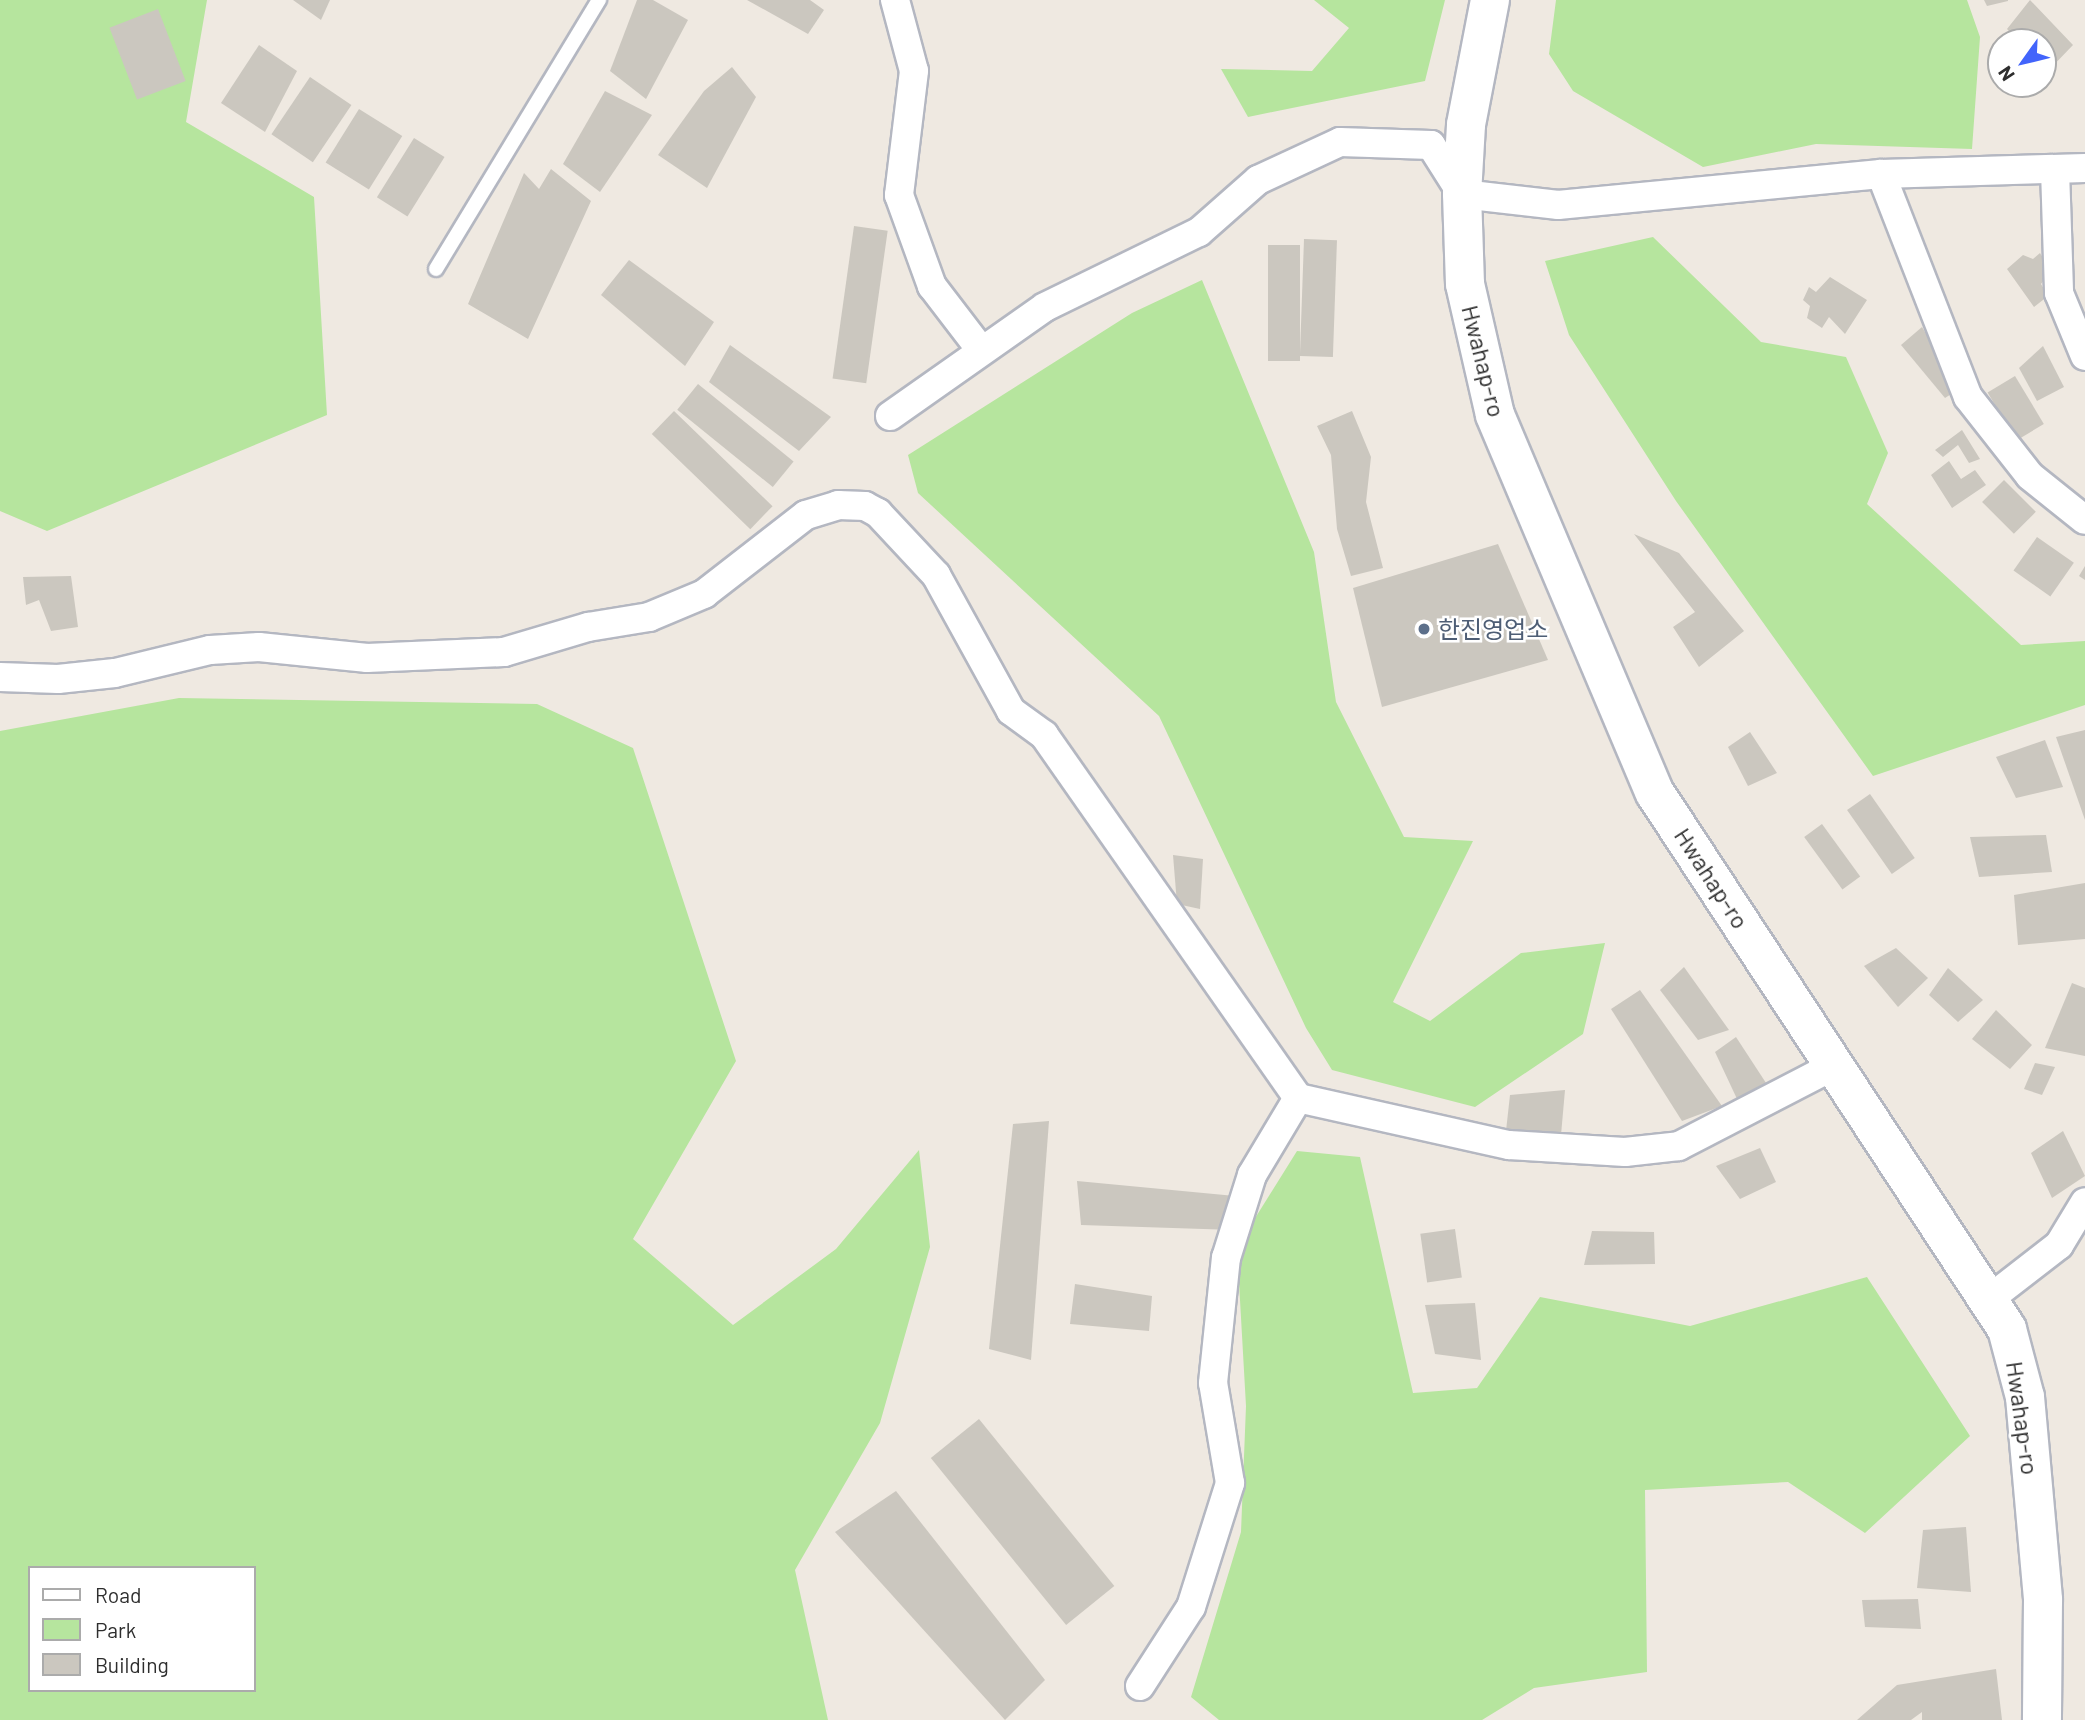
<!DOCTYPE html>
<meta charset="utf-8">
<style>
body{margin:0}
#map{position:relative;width:2085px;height:1720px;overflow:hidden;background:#efe9e1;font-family:Barlow,"Noto Sans KR",sans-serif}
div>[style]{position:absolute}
.green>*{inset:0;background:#b6e59e}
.building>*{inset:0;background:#cbc7bf;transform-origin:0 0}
.roads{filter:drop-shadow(2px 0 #b4b7c1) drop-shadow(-2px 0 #b4b7c1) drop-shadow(0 2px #b4b7c1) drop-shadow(0 -2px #b4b7c1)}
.service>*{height:14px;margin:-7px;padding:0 7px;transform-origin:7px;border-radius:7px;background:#fff}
.minor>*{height:28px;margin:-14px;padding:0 14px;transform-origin:14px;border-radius:14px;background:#fff}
.secondary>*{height:38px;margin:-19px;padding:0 19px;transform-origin:19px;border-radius:19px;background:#fff}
.dots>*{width:19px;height:19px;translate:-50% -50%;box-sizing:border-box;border:4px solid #fff;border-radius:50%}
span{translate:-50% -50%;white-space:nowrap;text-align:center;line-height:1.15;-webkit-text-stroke:5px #fff;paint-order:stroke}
.street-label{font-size:24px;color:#2e2e2e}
.service-label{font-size:24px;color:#4e5e75}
.left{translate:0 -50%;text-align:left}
.legend{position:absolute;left:28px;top:1566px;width:228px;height:126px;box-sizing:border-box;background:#fff;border:2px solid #ababab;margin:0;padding:9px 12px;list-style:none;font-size:21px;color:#2e2e2e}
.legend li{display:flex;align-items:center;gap:14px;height:35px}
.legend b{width:35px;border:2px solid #ababab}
.north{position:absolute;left:1987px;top:28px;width:70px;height:70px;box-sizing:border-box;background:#fff;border:2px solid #ababab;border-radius:50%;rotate:236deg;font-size:19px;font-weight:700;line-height:28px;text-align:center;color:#2e2e2e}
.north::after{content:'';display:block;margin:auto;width:24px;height:32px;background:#4264fb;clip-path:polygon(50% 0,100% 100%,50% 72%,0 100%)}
</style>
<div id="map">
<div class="green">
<i style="clip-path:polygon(0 0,207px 0,186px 122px,314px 197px,327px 415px,47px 531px,0 511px)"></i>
<i style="clip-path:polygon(1314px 0,1445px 0,1425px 81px,1248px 117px,1221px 69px,1312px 71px,1349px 28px)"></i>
<i style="clip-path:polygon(1556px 0,1967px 0,1980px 37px,1972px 149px,1816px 144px,1703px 167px,1573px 91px,1549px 54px)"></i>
<i style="clip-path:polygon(1653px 237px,1761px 342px,1846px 357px,1888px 453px,1867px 504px,2021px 645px,2085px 641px,2085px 705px,1873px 776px,1676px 501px,1569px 335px,1545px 261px)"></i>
<i style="clip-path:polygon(1202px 280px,1314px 552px,1336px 702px,1404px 837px,1473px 841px,1393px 1002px,1430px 1021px,1521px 953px,1605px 943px,1583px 1034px,1475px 1107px,1332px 1070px,1306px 1028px,1159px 716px,918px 493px,908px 455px,1132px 313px)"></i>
<i style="clip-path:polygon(evenodd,179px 698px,537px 704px,633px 748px,736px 1061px,633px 1239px,733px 1325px,836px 1249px,919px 1150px,930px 1247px,880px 1423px,795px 1570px,828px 1720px,0 1720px,0 731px,179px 698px,30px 1568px,254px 1568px,254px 1690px,30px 1690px,30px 1568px)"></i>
<i style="clip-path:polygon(1297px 1151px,1360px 1157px,1413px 1393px,1477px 1388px,1540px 1297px,1690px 1326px,1867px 1277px,1970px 1436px,1865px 1533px,1788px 1482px,1645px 1490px,1647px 1672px,1534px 1688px,1482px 1720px,1219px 1720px,1191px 1697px,1241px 1532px,1246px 1406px,1237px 1247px)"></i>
</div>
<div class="building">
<i style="clip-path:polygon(293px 0,330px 0,321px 20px)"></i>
<i style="clip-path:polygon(637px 0,653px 0,688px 20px,646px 99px,610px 71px)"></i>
<i style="clip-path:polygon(747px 0,810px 0,824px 10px,808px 34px)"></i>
<i style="clip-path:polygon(1984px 0,2008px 0,2008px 1px,1987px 6px)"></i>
<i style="clip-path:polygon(2030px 0,2073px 45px,2047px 72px,2043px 42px,2019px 42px,2007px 29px)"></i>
<i style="left:158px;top:9px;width:77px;height:52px;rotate:69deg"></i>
<i style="clip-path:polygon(259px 45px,297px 71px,265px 132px,221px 103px)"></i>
<i style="clip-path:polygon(732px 67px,756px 97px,707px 188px,658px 155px,704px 91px)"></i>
<i style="left:310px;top:77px;width:50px;height:69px;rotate:34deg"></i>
<i style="clip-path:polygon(605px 91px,652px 115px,600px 192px,563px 164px)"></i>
<i style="left:359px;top:109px;width:51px;height:63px;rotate:32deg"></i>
<i style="left:414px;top:138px;width:36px;height:70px;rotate:32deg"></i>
<i style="clip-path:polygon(551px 169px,591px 201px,528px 339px,468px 304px,524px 173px,539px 189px)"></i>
<i style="left:854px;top:226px;width:34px;height:154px;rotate:8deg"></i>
<i style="left:1304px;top:239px;width:33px;height:117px;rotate:2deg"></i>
<i style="left:1268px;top:245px;width:32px;height:116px"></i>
<i style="clip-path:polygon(2040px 253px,2051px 271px,2041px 284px,2048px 296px,2034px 307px,2007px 269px,2023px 255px,2033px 259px)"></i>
<i style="clip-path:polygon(629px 260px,714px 322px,685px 366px,601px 295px)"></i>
<i style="clip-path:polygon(1830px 277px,1867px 300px,1845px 334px,1829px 317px,1822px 328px,1807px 318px,1810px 306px,1803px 300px,1809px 287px,1816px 292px)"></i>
<i style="clip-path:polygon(1922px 327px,1959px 389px,1945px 398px,1901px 345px)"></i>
<i style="clip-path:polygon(730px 345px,831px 417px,799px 451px,709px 382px)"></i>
<i style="clip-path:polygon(2043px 346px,2064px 387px,2037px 401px,2019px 368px)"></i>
<i style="left:2015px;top:376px;width:56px;height:32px;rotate:59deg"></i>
<i style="left:698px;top:384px;width:123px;height:33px;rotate:39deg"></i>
<i style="left:674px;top:411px;width:137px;height:32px;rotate:44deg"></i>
<i style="clip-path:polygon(1352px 411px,1371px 457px,1366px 502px,1383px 568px,1351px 576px,1337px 529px,1331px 455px,1317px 426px)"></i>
<i style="clip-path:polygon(1962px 430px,1980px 459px,1969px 463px,1958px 445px,1943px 457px,1935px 450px)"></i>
<i style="clip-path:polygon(1949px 461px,1961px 479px,1975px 470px,1986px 485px,1952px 508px,1931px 475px)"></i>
<i style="left:2004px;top:480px;width:45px;height:31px;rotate:45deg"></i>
<i style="clip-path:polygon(1634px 534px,1679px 553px,1744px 631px,1699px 667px,1673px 627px,1695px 612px)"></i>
<i style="left:2037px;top:537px;width:45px;height:41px;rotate:35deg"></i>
<i style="clip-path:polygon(1498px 544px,1548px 660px,1382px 707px,1353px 588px)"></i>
<i style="clip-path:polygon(2085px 566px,2085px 580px,2079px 576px)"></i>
<i style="clip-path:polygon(71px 576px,78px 627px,51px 631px,39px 600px,26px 605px,23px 577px)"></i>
<i style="clip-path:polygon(2085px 730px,2085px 820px,2056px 737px)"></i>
<i style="clip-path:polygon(1750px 732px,1777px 773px,1748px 786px,1728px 747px)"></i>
<i style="clip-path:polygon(2045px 740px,2063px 787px,2016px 798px,1996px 757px)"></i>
<i style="left:1870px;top:794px;width:78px;height:28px;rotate:55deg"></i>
<i style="left:1822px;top:824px;width:65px;height:22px;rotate:54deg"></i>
<i style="clip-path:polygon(2046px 835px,2052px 872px,1979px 877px,1970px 837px)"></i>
<i style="clip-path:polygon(1173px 855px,1203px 859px,1200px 909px,1177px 904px)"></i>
<i style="clip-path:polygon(2085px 883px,2085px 939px,2018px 945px,2014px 895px)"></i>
<i style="clip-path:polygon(1896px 948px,1928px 978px,1898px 1007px,1864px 966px)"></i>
<i style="clip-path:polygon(1684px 967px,1729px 1030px,1698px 1040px,1660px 990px)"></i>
<i style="clip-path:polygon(1948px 968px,1983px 1000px,1958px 1022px,1929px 995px)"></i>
<i style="clip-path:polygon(2072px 983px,2085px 988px,2085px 1056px,2045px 1048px)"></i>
<i style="clip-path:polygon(1640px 990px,1722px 1106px,1682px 1121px,1611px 1009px)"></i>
<i style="clip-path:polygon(1996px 1010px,2032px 1045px,2010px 1069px,1972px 1039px)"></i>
<i style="clip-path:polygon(1736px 1037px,1768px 1086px,1738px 1101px,1715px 1052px)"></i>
<i style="clip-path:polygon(2035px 1063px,2055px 1067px,2042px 1095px,2024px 1089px)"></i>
<i style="clip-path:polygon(1565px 1090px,1561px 1135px,1506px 1131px,1510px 1095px)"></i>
<i style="clip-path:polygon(1049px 1121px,1031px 1360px,989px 1349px,1013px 1124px)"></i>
<i style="clip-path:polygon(2063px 1131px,2085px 1176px,2052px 1198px,2031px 1153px)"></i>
<i style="clip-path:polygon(1760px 1148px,1776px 1182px,1740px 1199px,1716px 1166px)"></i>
<i style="clip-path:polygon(1077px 1181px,1235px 1196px,1234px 1230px,1081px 1225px)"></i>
<i style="left:1455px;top:1229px;width:49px;height:35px;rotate:82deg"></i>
<i style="clip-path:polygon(1592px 1231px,1654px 1232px,1655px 1264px,1584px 1265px)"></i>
<i style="clip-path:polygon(1075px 1284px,1152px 1296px,1149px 1331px,1070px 1324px)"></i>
<i style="clip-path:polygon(1475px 1303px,1481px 1360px,1435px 1354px,1425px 1305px)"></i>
<i style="left:979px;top:1419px;width:215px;height:62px;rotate:51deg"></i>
<i style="clip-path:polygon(896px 1491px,1045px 1680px,1005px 1720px,835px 1532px)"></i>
<i style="clip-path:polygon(1966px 1527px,1971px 1592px,1917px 1588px,1923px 1530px)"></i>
<i style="clip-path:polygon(1918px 1599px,1921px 1629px,1865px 1627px,1862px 1600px)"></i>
<i style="clip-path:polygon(1996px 1669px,2002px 1720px,1922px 1720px,1922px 1712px,1911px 1720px,1857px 1720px,1897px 1685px)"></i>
</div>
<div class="roads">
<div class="service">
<i style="left:436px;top:269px;width:315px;rotate:-58.8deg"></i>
</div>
<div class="minor">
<i style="left:895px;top:0;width:73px;rotate:75deg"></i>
<i style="left:914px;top:71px;width:125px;rotate:96.9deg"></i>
<i style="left:899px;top:195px;width:97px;rotate:70.1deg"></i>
<i style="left:932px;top:286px;width:81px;rotate:52.6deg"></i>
<i style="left:2055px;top:170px;width:123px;rotate:88.1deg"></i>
<i style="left:2059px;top:293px;width:68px;rotate:67.6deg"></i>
<i style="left:1881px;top:174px;width:239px;rotate:68.7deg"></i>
<i style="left:1968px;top:397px;width:100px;rotate:51.9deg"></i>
<i style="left:2030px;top:476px;width:70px;rotate:38.7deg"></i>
<i style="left:890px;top:416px;width:189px;rotate:-35.1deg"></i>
<i style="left:1045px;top:307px;width:171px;rotate:-26deg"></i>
<i style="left:1199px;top:232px;width:79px;rotate:-41.4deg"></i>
<i style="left:1258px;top:180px;width:90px;rotate:-24.9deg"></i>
<i style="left:1340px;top:142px;width:91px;rotate:1.9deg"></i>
<i style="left:1431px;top:145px;width:58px;rotate:57.7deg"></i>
<i style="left:1462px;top:194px;width:97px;rotate:6.5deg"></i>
<i style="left:1558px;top:205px;width:324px;rotate:-5.5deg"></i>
<i style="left:1881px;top:174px;width:204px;rotate:-1.7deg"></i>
<i style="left:0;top:677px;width:58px;rotate:2deg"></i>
<i style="left:58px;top:679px;width:57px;rotate:-6deg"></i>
<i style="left:115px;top:673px;width:98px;rotate:-13.6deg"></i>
<i style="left:210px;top:650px;width:49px;rotate:-3.5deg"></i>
<i style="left:259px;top:647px;width:109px;rotate:5.8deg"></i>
<i style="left:367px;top:658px;width:137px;rotate:-2.5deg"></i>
<i style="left:504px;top:652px;width:88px;rotate:-16.6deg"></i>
<i style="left:588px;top:627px;width:62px;rotate:-9.3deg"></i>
<i style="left:649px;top:617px;width:60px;rotate:-22.7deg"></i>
<i style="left:704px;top:594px;width:129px;rotate:-37.8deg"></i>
<i style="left:806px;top:515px;width:34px;rotate:-17deg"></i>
<i style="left:838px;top:505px;width:27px;rotate:2deg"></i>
<i style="left:865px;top:506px;width:15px;rotate:28deg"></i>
<i style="left:878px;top:513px;width:85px;rotate:46.9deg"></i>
<i style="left:936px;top:575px;width:155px;rotate:61.1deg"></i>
<i style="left:1011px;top:711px;width:41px;rotate:36deg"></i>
<i style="left:1044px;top:735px;width:443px;rotate:55deg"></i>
<i style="left:1298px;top:1098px;width:216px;rotate:12.6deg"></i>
<i style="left:1509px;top:1145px;width:116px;rotate:3.5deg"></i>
<i style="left:1625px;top:1152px;width:54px;rotate:-6.3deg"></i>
<i style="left:1679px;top:1146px;width:176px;rotate:-27.4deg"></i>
<i style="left:1988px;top:1300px;width:90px;rotate:-37.8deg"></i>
<i style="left:2059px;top:1245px;width:50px;rotate:-58.8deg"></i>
<i style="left:1140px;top:1686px;width:94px;rotate:-57.2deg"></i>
<i style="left:1191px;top:1607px;width:130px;rotate:-72.5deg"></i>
<i style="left:1230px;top:1483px;width:101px;rotate:-99.6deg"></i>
<i style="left:1213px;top:1383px;width:126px;rotate:-84.1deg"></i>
<i style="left:1226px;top:1258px;width:87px;rotate:-72.6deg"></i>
<i style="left:1252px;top:1175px;width:90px;rotate:-59.1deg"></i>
</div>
<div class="secondary">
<i style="left:1490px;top:0;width:127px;rotate:100.9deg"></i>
<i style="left:1466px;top:125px;width:69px;rotate:93.3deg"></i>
<i style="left:1462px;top:194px;width:90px;rotate:88.1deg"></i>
<i style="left:1465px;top:284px;width:134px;rotate:77.1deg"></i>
<i style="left:1495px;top:415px;width:410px;rotate:67.1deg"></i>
<i style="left:1655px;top:793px;width:641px;rotate:56.71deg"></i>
<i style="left:2007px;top:1329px;width:70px;rotate:75.2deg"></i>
<i style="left:2025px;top:1397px;width:204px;rotate:84.9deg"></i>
<i style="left:2043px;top:1600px;width:120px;rotate:90.5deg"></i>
</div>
</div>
<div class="dots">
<i style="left:1424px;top:629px;background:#5c6f8a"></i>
</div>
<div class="street-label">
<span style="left:1484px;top:361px;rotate:76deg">Hwahap-ro</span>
<span style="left:1712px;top:878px;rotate:57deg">Hwahap-ro</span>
<span style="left:2023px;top:1418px;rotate:82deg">Hwahap-ro</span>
</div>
<div class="service-label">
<span class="left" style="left:1438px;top:629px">한진영업소</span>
</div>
<ul class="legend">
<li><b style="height:9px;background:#fff"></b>Road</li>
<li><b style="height:19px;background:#b6e59e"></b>Park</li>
<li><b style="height:19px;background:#cbc7bf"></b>Building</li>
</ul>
<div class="north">N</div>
</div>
